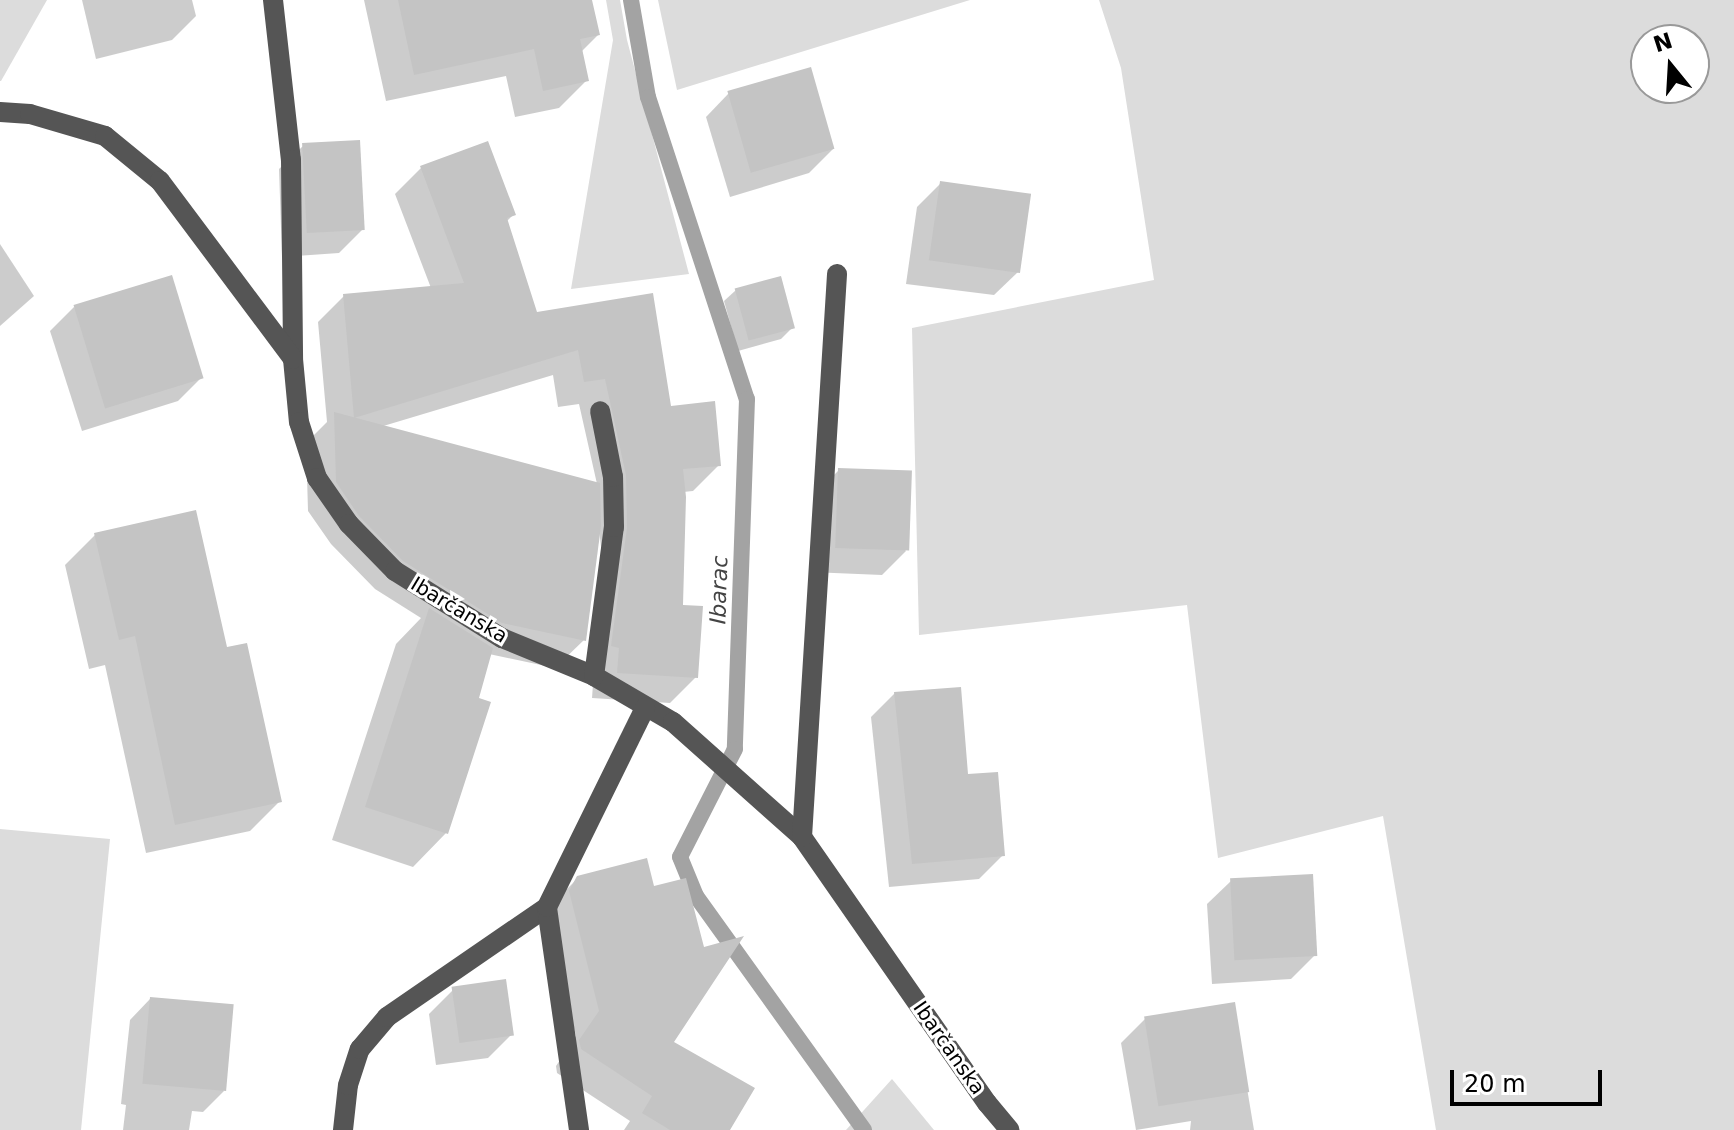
<!DOCTYPE html>
<meta charset="utf-8">
<style>
body{margin:0}
#map{position:relative;width:1734px;height:1130px;overflow:hidden;background:#fff;font-family:"DejaVu Sans",sans-serif}
div>[style]{position:absolute}
.green>*{inset:0;background:#dcdcdc}
.shadow>*{inset:0;background:#0003}
.stream>*{height:16px;margin:-8px;padding:0 8px;transform-origin:8px;border-radius:8px;background:#a3a3a3}
.building>*{inset:0;background:#c4c4c4;transform-origin:0 0}
.minor>*{height:20px;margin:-10px;padding:0 10px;transform-origin:10px;border-radius:10px;background:#555}
span{translate:-50% -50%;white-space:nowrap;text-align:center;line-height:1.15;-webkit-text-stroke:6px #fff;paint-order:stroke}
.street-label{font-size:20px;color:#000}
.water-label{font-size:22px;color:#444;font-style:italic}
.north{position:absolute;left:1630px;top:24px;width:80px;height:80px;box-sizing:border-box;background:#fff;border:2px solid #999;border-radius:50%;rotate:342deg;font-size:22px;font-weight:700;line-height:32px;text-align:center;color:#000}
.north::after{content:'';display:block;margin:auto;width:28px;height:36px;background:#000;clip-path:polygon(50% 0,100% 100%,50% 72%,0 100%)}
.scale{position:absolute;left:1450px;top:1070px;width:152px;height:36px;box-sizing:border-box;border:4px solid #000;border-top:0;padding-left:10px;font-size:24px;line-height:28px;white-space:nowrap;color:#000;-webkit-text-stroke:6px #fff;paint-order:stroke}
</style>
<div id="map">
<div class="green">
<i style="clip-path:polygon(0 0,47px 0,1px 81px,0 81px)"></i>
<i style="clip-path:polygon(606px 0,620px 0,627px 40px,689px 274px,571px 289px,613px 40px)"></i>
<i style="clip-path:polygon(658px 0,970px 0,677px 90px)"></i>
<i style="clip-path:polygon(evenodd,1099px 0,1734px 0,1734px 1130px,1436px 1130px,1383px 816px,1218px 858px,1187px 605px,919px 635px,912px 328px,1154px 280px,1121px 68px,1099px 0,1646px 40px,1694px 40px,1694px 88px,1646px 88px,1646px 40px)"></i>
<i style="clip-path:polygon(0 829px,110px 839px,81px 1130px,0 1130px)"></i>
<i style="clip-path:polygon(892px 1079px,934px 1130px,846px 1130px)"></i>
</div>
<div class="shadow">
<i style="clip-path:polygon(82px 0,192px 0,196px 16px,172px 40px,96px 59px)"></i>
<i style="clip-path:polygon(364px 0,590px 0,598px 35px,581px 52px,587px 80px,559px 108px,515px 117px,506px 76px,386px 101px)"></i>
<i style="clip-path:polygon(729px 93px,833px 149px,809px 173px,730px 197px,706px 117px)"></i>
<i style="clip-path:polygon(303px 146px,363px 229px,339px 253px,282px 257px,279px 169px)"></i>
<i style="clip-path:polygon(evenodd,421px 168px,514px 214px,506px 222px,535px 314px,669px 408px,719px 465px,693px 491px,683px 492px,681px 607px,696px 677px,670px 703px,592px 698px,602px 556px,599px 529px,584px 640px,555px 668px,489px 654px,446px 833px,413px 867px,332px 840px,396px 644px,421px 618px,375px 589px,331px 544px,308px 511px,306px 443px,327px 422px,318px 322px,344px 296px,431px 288px,395px 194px,421px 168px,553px 375px,558px 407px,579px 404px,597px 484px,380px 427px,553px 375px)"></i>
<i style="clip-path:polygon(941px 183px,1018px 272px,994px 295px,906px 284px,917px 207px)"></i>
<i style="clip-path:polygon(0 244px,34px 296px,0 326px)"></i>
<i style="clip-path:polygon(736px 290px,793px 327px,781px 339px,738px 351px,724px 301px)"></i>
<i style="clip-path:polygon(74px 307px,202px 377px,178px 401px,82px 431px,50px 331px)"></i>
<i style="clip-path:polygon(839px 470px,906px 551px,882px 575px,810px 572px,815px 494px)"></i>
<i style="clip-path:polygon(95px 535px,225px 650px,280px 801px,250px 831px,146px 853px,105px 665px,89px 669px,65px 565px)"></i>
<i style="clip-path:polygon(895px 693px,966px 777px,1003px 855px,979px 879px,889px 887px,871px 717px)"></i>
<i style="clip-path:polygon(578px 878px,672px 1042px,728px 1130px,624px 1130px,630px 1121px,557px 1073px,556px 1066px,576px 1036px,546px 916px,553px 903px)"></i>
<i style="clip-path:polygon(1231px 881px,1315px 955px,1291px 979px,1212px 984px,1207px 904px)"></i>
<i style="clip-path:polygon(453px 990px,512px 1034px,488px 1058px,436px 1065px,429px 1014px)"></i>
<i style="clip-path:polygon(150px 999px,224px 1091px,203px 1112px,192px 1111px,189px 1130px,123px 1130px,126px 1105px,121px 1104px,130px 1020px)"></i>
<i style="clip-path:polygon(1233px 1004px,1254px 1130px,1190px 1130px,1191px 1121px,1136px 1130px,1121px 1043px,1145px 1019px)"></i>
</div>
<div class="stream">
<i style="left:631px;top:0;width:98px;rotate:80.1deg"></i>
<i style="left:648px;top:97px;width:318px;rotate:71.9deg"></i>
<i style="left:747px;top:399px;width:350px;rotate:92deg"></i>
<i style="left:735px;top:749px;width:121px;rotate:117deg"></i>
<i style="left:680px;top:857px;width:42px;rotate:67.7deg"></i>
<i style="left:696px;top:896px;width:288px;rotate:54.3deg"></i>
</div>
<div class="building">
<i style="clip-path:polygon(398px 0,592px 0,600px 35px,580px 39px,589px 81px,543px 91px,534px 49px,414px 75px)"></i>
<i style="left:811px;top:67px;width:85px;height:87px;rotate:74deg"></i>
<i style="left:360px;top:140px;width:90px;height:58px;rotate:87deg"></i>
<i style="clip-path:polygon(488px 141px,516px 215px,507px 218px,537px 312px,653px 293px,671px 406px,715px 401px,721px 466px,683px 469px,686px 497px,683px 605px,703px 606px,698px 678px,617px 673px,619px 648px,611px 646px,627px 528px,626px 475px,605px 379px,584px 382px,578px 350px,354px 418px,343px 294px,464px 283px,420px 166px)"></i>
<i style="left:940px;top:181px;width:92px;height:80px;rotate:8deg"></i>
<i style="left:172px;top:275px;width:108px;height:103px;rotate:73deg"></i>
<i style="left:781px;top:276px;width:54px;height:48px;rotate:75deg"></i>
<i style="clip-path:polygon(334px 412px,600px 483px,601px 526px,586px 641px,502px 623px,403px 561px,359px 516px,336px 482px)"></i>
<i style="left:838px;top:468px;width:74px;height:80px;rotate:2deg"></i>
<i style="clip-path:polygon(196px 510px,227px 647px,247px 643px,282px 802px,175px 825px,135px 636px,119px 640px,94px 533px)"></i>
<i style="clip-path:polygon(429px 608px,493px 648px,479px 698px,491px 702px,448px 834px,365px 807px)"></i>
<i style="clip-path:polygon(961px 687px,968px 774px,998px 772px,1005px 856px,912px 864px,894px 692px)"></i>
<i style="clip-path:polygon(647px 858px,654px 886px,686px 878px,704px 947px,744px 936px,674px 1042px,755px 1088px,730px 1130px,670px 1130px,642px 1113px,652px 1096px,581px 1049px,579px 1040px,599px 1011px,569px 891px,577px 876px)"></i>
<i style="left:1313px;top:874px;width:82px;height:83px;rotate:87deg"></i>
<i style="left:506px;top:979px;width:57px;height:55px;rotate:82deg"></i>
<i style="left:150px;top:997px;width:84px;height:87px;rotate:5deg"></i>
<i style="left:1235px;top:1002px;width:91px;height:92px;rotate:81deg"></i>
</div>
<div class="minor">
<i style="left:273px;top:0;width:161px;rotate:83.6deg"></i>
<i style="left:291px;top:160px;width:199px;rotate:89.4deg"></i>
<i style="left:293px;top:359px;width:63px;rotate:84.6deg"></i>
<i style="left:299px;top:422px;width:59px;rotate:72.2deg"></i>
<i style="left:317px;top:478px;width:56px;rotate:55.2deg"></i>
<i style="left:349px;top:524px;width:66px;rotate:45.6deg"></i>
<i style="left:395px;top:571px;width:126px;rotate:32.1deg"></i>
<i style="left:502px;top:638px;width:100px;rotate:22.4deg"></i>
<i style="left:594px;top:676px;width:91px;rotate:30.2deg"></i>
<i style="left:673px;top:722px;width:173px;rotate:41.7deg"></i>
<i style="left:802px;top:837px;width:324px;rotate:55.2deg"></i>
<i style="left:987px;top:1103px;width:35px;rotate:50deg"></i>
<i style="left:0;top:112px;width:30px;rotate:4deg"></i>
<i style="left:30px;top:114px;width:78px;rotate:16.3deg"></i>
<i style="left:105px;top:136px;width:71px;rotate:39.3deg"></i>
<i style="left:160px;top:181px;width:222px;rotate:53.2deg"></i>
<i style="left:594px;top:676px;width:150px;rotate:-82.4deg"></i>
<i style="left:614px;top:527px;width:50px;rotate:-91.1deg"></i>
<i style="left:613px;top:477px;width:67px;rotate:-101.1deg"></i>
<i style="left:802px;top:837px;width:564px;rotate:-86.44deg"></i>
<i style="left:343px;top:1130px;width:45px;rotate:-83.7deg"></i>
<i style="left:348px;top:1085px;width:38px;rotate:-72deg"></i>
<i style="left:360px;top:1049px;width:42px;rotate:-49.8deg"></i>
<i style="left:387px;top:1017px;width:194px;rotate:-34.5deg"></i>
<i style="left:579px;top:1130px;width:225px;rotate:-98.2deg"></i>
<i style="left:547px;top:907px;width:222px;rotate:-63.8deg"></i>
</div>
<div class="street-label">
<span style="left:459px;top:610px;rotate:31deg">Ibarčanska</span>
<span style="left:949px;top:1048px;rotate:55deg">Ibarčanska</span>
</div>
<div class="water-label">
<span style="left:719px;top:590px;rotate:-88deg">Ibarac</span>
</div>
<div class="north">N</div>
<div class="scale">20 m</div>
</div>
